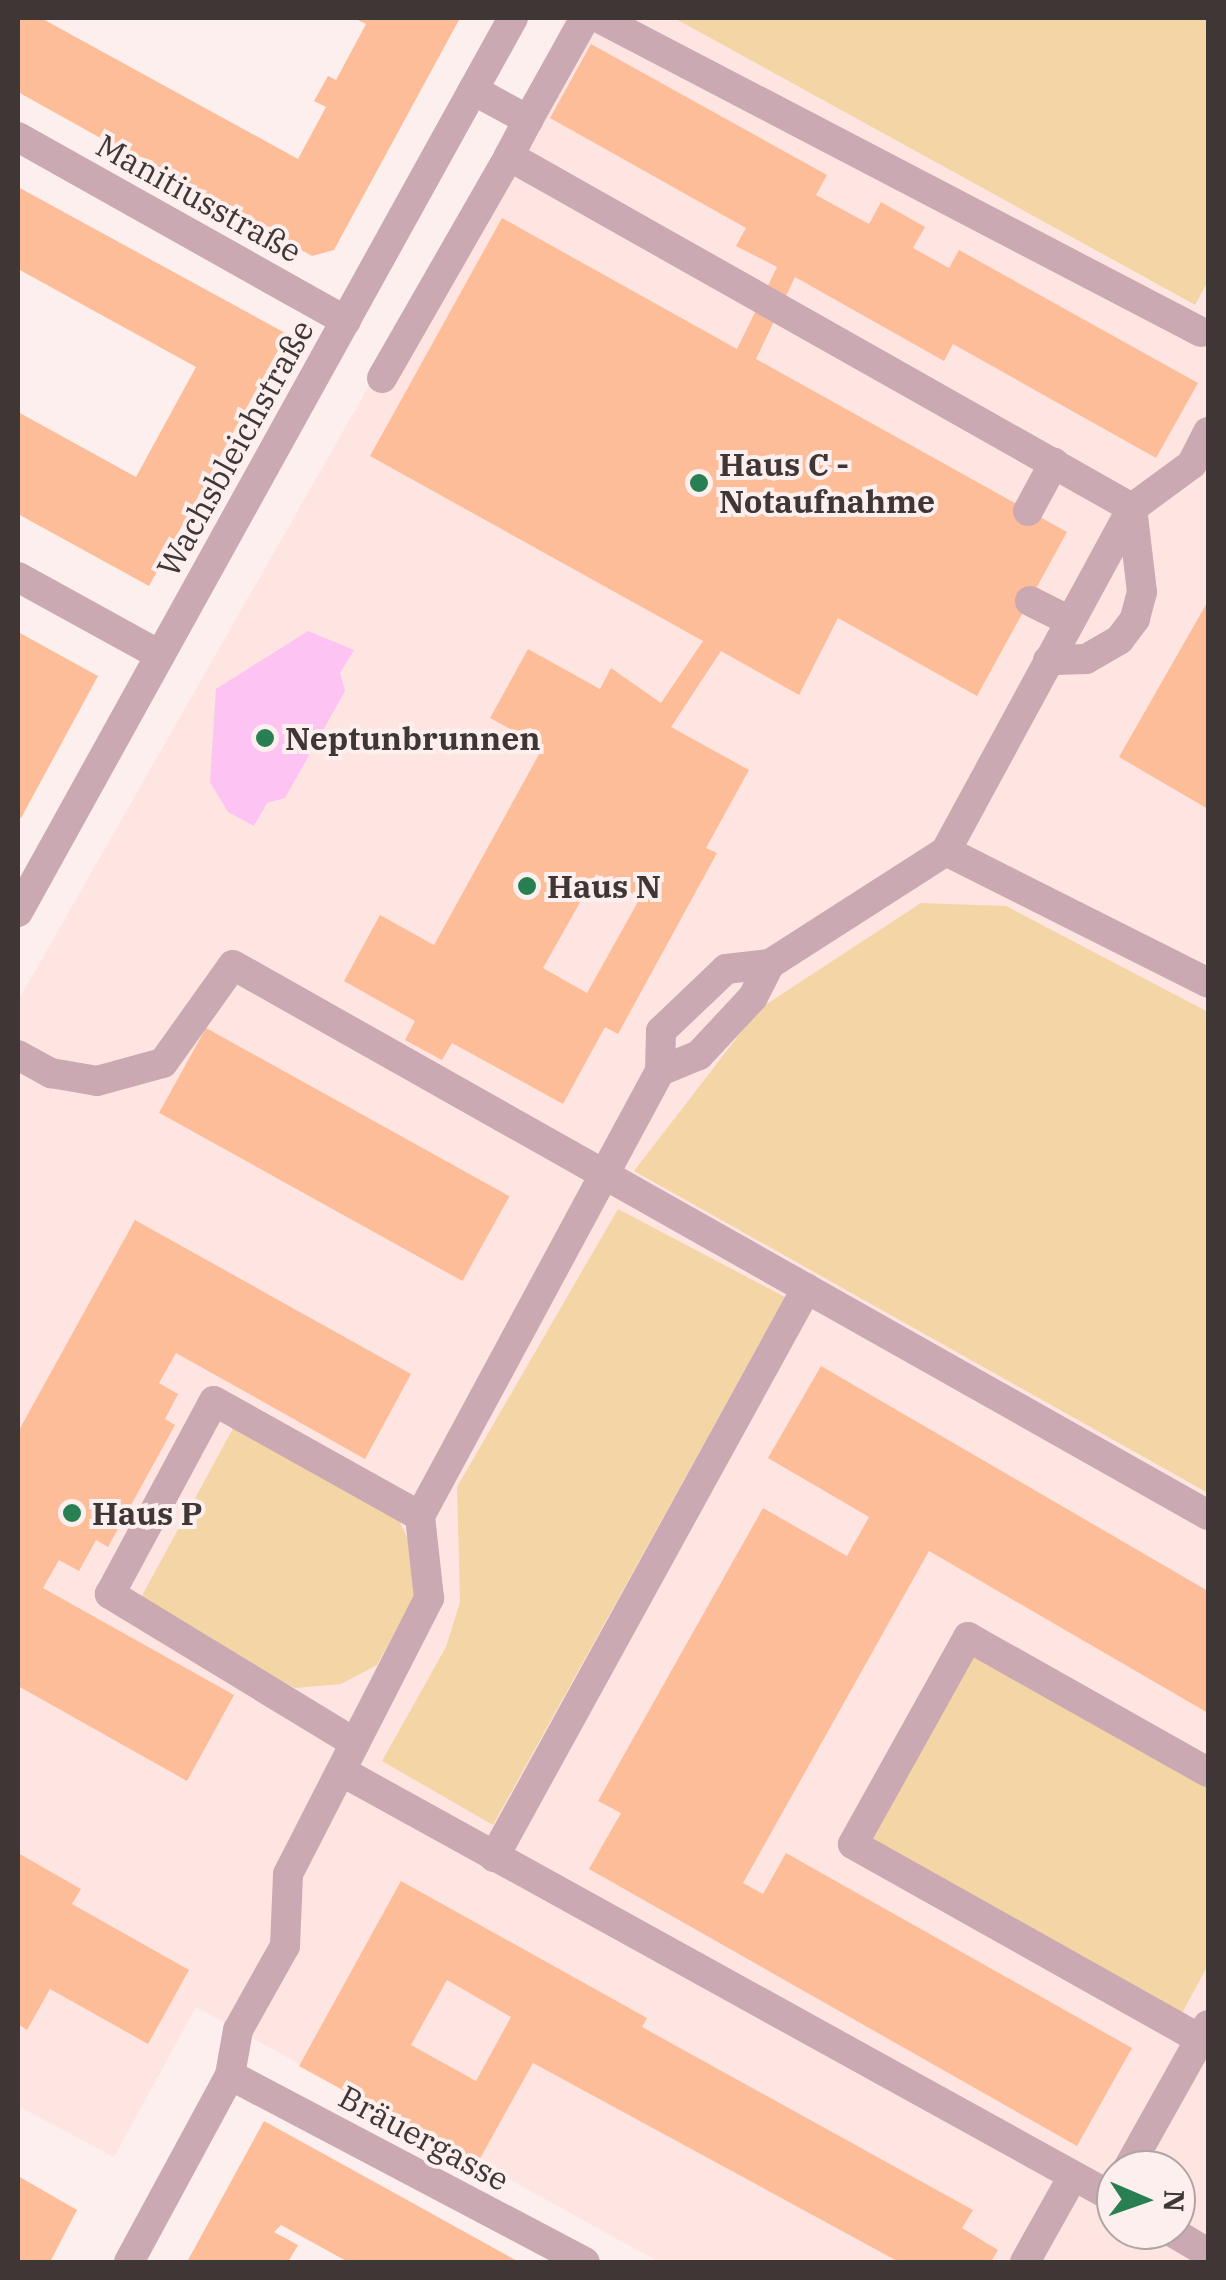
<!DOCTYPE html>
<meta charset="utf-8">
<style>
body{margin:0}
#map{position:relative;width:1226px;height:2280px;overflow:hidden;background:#fcefed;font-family:"IBM Plex Serif",serif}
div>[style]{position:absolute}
.built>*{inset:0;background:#fee5e2}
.green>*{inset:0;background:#f4d5a6}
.water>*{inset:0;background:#fcc3f3}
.building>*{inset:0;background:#fdbd98;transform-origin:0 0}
.minor>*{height:30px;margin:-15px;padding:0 15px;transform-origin:15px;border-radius:15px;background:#caa9b3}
.dots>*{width:28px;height:28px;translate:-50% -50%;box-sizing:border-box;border:5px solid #fcefed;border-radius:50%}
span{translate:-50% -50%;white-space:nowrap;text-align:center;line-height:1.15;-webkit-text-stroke:8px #fcefed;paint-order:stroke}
.street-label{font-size:32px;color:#3f3736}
.poi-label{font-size:32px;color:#3f3736;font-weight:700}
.left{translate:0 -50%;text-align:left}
.frame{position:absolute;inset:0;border:20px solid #3f3736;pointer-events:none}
.north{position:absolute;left:1096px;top:2150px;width:100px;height:100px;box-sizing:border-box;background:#fcefed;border:2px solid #b0a5a4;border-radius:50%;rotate:92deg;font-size:28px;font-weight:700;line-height:40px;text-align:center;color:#3f3736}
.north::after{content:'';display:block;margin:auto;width:35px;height:45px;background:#287f52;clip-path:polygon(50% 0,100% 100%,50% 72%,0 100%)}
</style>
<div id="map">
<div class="built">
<i style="clip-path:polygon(evenodd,565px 18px,674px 18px,1194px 305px,1208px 281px,1208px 2262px,659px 2262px,196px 2007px,114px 2157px,18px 2106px,18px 1001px,516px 128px,565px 18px,1116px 2170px,1176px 2170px,1176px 2230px,1116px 2230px,1116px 2170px)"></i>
</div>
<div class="green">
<i style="clip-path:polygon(674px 18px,1208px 18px,1208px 281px,1195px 305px)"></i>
<i style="clip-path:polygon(921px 903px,1006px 906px,1208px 1012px,1208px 1493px,634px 1171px,759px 1009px)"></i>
<i style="clip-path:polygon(618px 1209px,785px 1297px,493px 1825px,382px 1761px,446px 1647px,460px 1602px,457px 1487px)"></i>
<i style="clip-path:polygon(236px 1423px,393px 1507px,413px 1550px,418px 1590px,377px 1665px,341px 1684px,295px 1688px,138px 1603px)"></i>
<i style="clip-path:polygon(973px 1653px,1208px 1786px,1208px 1965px,1181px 2015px,868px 1839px)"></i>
</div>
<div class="water">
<i style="clip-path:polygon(308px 631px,354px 650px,340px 673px,345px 691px,285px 798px,267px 803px,254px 826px,228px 812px,210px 782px,216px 689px)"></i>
</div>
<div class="building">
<i style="clip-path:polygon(18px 18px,41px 18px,298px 159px,326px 107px,314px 101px,328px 76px,336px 80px,366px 24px,354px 18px,460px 18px,334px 250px,312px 256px,18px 92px)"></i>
<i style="clip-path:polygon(evenodd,591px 44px,827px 175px,816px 195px,869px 224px,881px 202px,925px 227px,913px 248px,949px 268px,959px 250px,1198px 383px,1156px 458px,953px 344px,944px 361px,795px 277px,756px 359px,1067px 532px,977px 696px,838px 618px,799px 695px,721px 651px,671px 727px,749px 770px,706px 848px,717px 853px,618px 1034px,605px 1027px,563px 1104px,452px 1043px,442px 1060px,405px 1040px,415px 1021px,344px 981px,380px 915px,434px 945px,543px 747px,490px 718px,528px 649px,600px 689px,611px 668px,661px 703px,703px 641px,370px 456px,502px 218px,737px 349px,777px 267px,736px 246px,746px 228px,550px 118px,591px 44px,596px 874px,640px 898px,587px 993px,543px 968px,596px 874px)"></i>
<i style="clip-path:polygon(18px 187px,287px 334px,149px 586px,18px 514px,18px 412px,136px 477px,196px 367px,18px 269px)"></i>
<i style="clip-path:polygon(1208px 601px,1208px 809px,1119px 757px)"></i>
<i style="clip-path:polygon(18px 632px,98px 676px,21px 818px,18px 816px)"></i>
<i style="left:206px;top:1028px;width:347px;height:97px;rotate:29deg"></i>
<i style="clip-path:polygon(135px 1220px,411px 1374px,365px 1459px,176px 1353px,159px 1383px,178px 1394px,165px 1419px,175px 1425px,108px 1547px,96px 1540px,79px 1571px,59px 1560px,43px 1588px,234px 1695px,187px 1781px,18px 1686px,18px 1432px)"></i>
<i style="clip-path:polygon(821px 1366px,1208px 1591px,1208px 1713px,929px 1551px,743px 1883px,763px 1894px,786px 1853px,1132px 2048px,1077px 2146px,589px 1869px,621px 1813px,598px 1801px,763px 1508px,847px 1556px,869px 1517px,768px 1458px)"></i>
<i style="clip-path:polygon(18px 1853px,81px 1889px,72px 1904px,189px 1970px,148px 2044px,50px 1989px,27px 2030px,18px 2024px)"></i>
<i style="clip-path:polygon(evenodd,401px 1881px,647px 2018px,642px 2027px,973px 2210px,962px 2228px,998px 2250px,991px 2262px,899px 2262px,533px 2063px,477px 2164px,299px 2066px,401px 1881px,447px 1980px,511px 2017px,476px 2081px,411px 2045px,447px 1980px)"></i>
<i style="clip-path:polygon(264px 2121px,371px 2180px,519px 2262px,348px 2262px,281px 2225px,274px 2232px,298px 2245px,288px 2262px,187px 2262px)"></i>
<i style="clip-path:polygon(18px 2176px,77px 2210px,50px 2262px,18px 2262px)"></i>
</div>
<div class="minor">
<i style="left:599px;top:18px;width:679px;rotate:27.55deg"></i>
<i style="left:473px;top:90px;width:63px;rotate:28.6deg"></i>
<i style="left:528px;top:120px;width:41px;rotate:117.8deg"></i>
<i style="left:509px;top:156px;width:716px;rotate:29.47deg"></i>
<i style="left:1132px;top:508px;width:85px;rotate:83.2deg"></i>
<i style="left:1142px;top:592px;width:28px;rotate:105deg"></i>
<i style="left:1135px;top:619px;width:26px;rotate:127deg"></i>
<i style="left:1119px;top:640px;width:38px;rotate:150deg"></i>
<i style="left:1086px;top:659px;width:38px;rotate:178deg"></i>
<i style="left:528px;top:120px;width:117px;rotate:-60.8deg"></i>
<i style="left:18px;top:137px;width:376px;rotate:29.3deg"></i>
<i style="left:382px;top:378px;width:256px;rotate:-60.2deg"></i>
<i style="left:1208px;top:432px;width:36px;rotate:117deg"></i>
<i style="left:1192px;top:464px;width:74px;rotate:143.7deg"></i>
<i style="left:1132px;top:508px;width:390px;rotate:118.5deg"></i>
<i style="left:946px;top:851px;width:293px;rotate:26.7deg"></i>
<i style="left:1028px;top:511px;width:55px;rotate:-61.6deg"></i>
<i style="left:18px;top:577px;width:162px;rotate:28.8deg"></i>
<i style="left:1030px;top:601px;width:45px;rotate:26.6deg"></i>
<i style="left:18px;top:912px;width:1022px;rotate:-61.03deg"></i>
<i style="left:18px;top:1055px;width:38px;rotate:29deg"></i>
<i style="left:51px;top:1073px;width:47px;rotate:9.9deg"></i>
<i style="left:97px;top:1081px;width:68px;rotate:-15.3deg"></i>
<i style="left:163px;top:1063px;width:120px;rotate:-54.5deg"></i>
<i style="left:233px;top:965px;width:1119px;rotate:29.43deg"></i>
<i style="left:660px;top:1071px;width:42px;rotate:-22.3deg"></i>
<i style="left:699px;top:1055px;width:79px;rotate:-47deg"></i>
<i style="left:753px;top:997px;width:37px;rotate:-63deg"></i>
<i style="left:355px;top:1743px;width:287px;rotate:-148.7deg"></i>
<i style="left:110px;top:1594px;width:219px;rotate:-61.7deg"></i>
<i style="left:214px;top:1401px;width:236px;rotate:29.2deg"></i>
<i style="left:341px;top:1771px;width:885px;rotate:28.91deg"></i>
<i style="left:494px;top:1857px;width:649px;rotate:-61.19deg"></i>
<i style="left:1200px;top:2039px;width:398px;rotate:-150.7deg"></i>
<i style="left:853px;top:1844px;width:237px;rotate:-60.9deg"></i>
<i style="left:968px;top:1637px;width:275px;rotate:29.4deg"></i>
<i style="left:230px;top:2075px;width:401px;rotate:27.8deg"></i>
<i style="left:1127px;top:2170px;width:166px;rotate:-60.8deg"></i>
<i style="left:1169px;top:2230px;width:45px;rotate:30.5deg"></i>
<i style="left:129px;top:2262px;width:213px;rotate:-61.6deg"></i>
<i style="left:230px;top:2075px;width:46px;rotate:-79.9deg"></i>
<i style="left:238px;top:2030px;width:96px;rotate:-60.8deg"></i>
<i style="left:285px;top:1946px;width:72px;rotate:-87.6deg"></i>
<i style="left:288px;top:1874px;width:310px;rotate:-62.9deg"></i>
<i style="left:429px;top:1598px;width:82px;rotate:-96.3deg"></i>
<i style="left:420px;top:1516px;width:506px;rotate:-61.66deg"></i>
<i style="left:660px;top:1071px;width:40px;rotate:-88.6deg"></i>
<i style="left:661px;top:1031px;width:90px;rotate:-43.6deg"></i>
<i style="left:726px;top:969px;width:44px;rotate:-6.5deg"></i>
<i style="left:770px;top:964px;width:209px;rotate:-32.7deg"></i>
<i style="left:1025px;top:2262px;width:98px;rotate:-60.8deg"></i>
</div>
<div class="dots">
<i style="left:699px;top:483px;background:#287f52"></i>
<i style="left:265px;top:738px;background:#287f52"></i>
<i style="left:527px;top:886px;background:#287f52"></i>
<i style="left:72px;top:1513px;background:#287f52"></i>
</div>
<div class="street-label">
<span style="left:199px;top:198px;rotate:29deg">Manitiusstraße</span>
<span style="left:235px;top:448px;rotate:-61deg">Wachsbleichstraße</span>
<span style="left:424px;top:2138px;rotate:28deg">Bräuergasse</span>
</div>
<div class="poi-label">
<span class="left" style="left:719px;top:483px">Haus C -<br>Notaufnahme</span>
<span class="left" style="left:285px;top:738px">Neptunbrunnen</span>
<span class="left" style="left:547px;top:886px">Haus N</span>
<span class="left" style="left:92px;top:1513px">Haus P</span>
</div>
<div class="frame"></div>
<div class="north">N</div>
</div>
